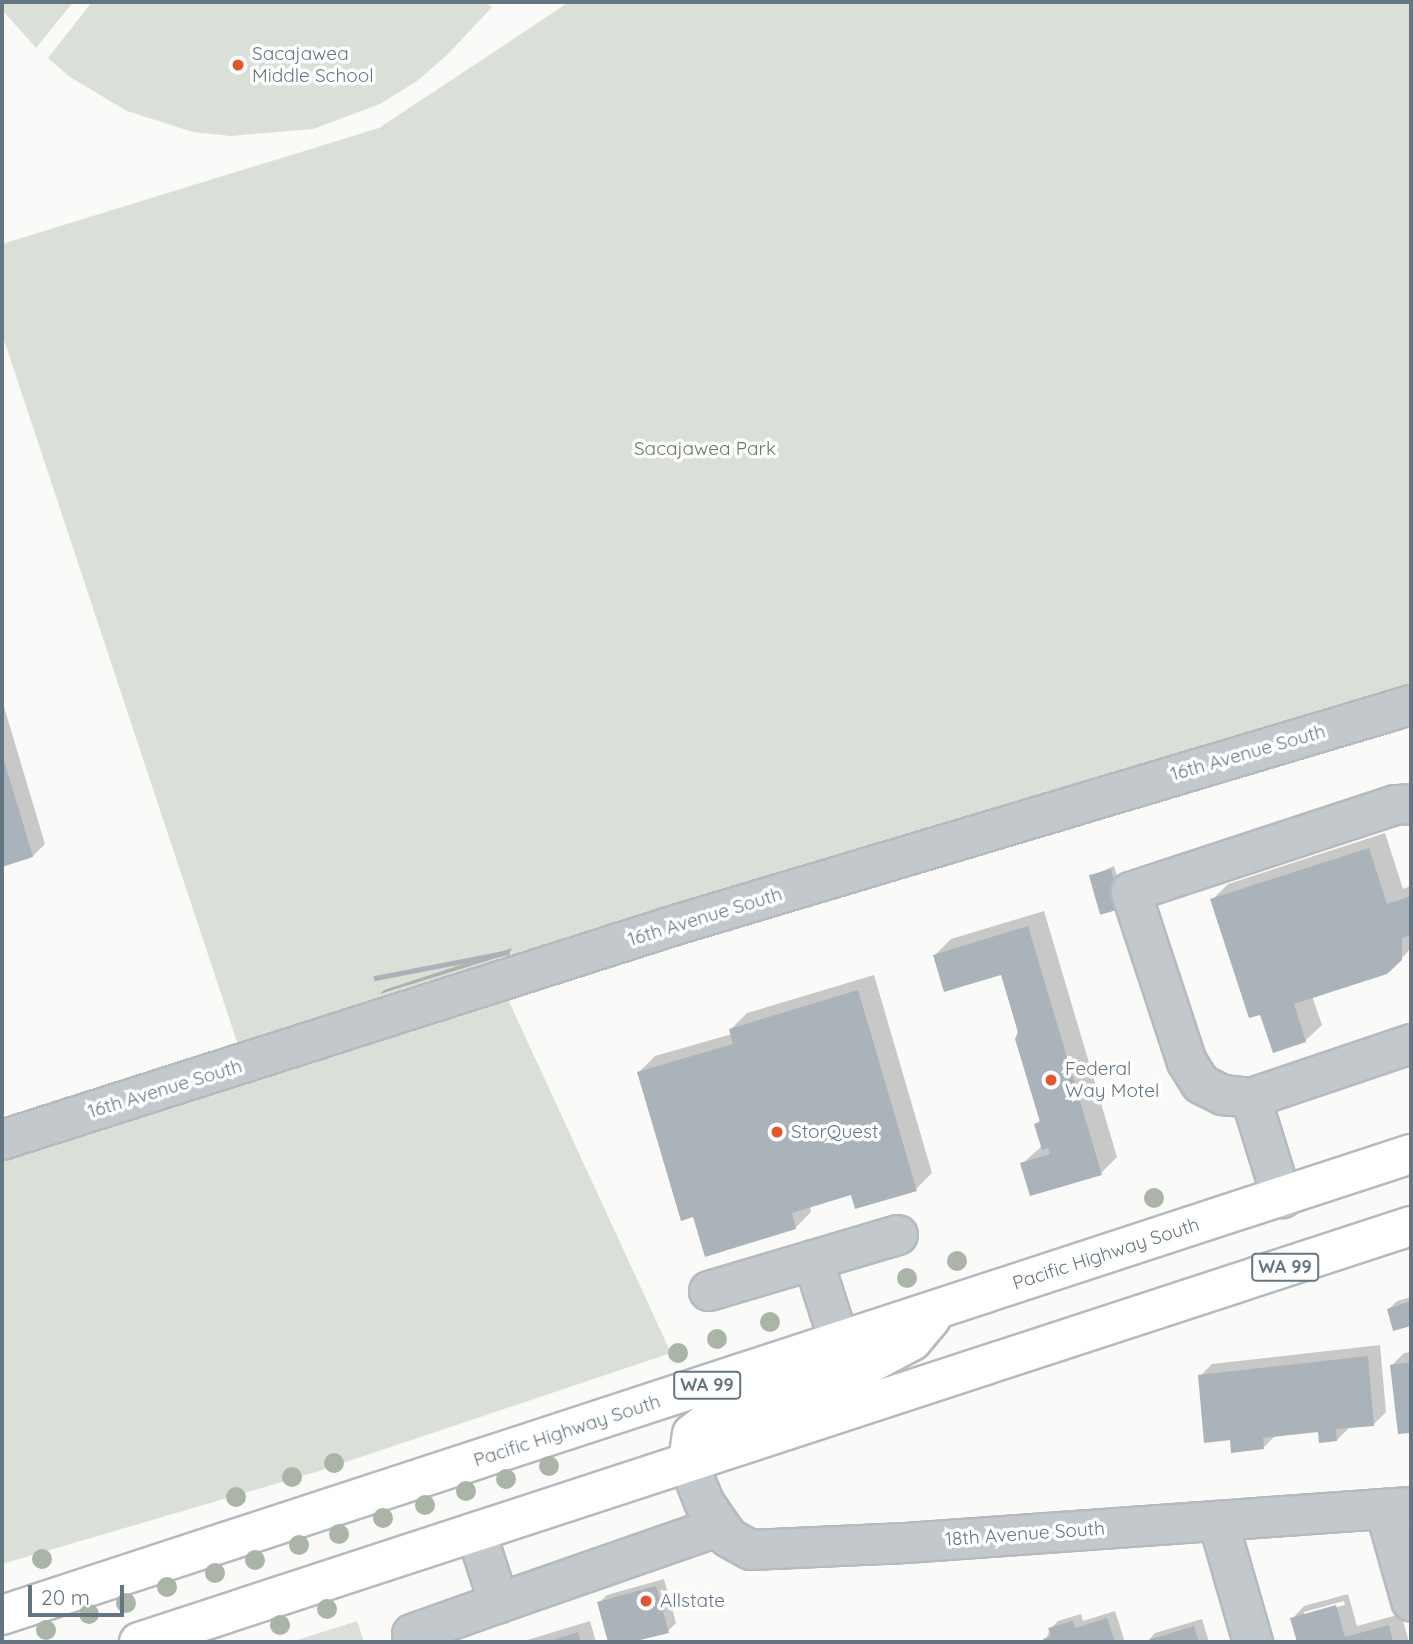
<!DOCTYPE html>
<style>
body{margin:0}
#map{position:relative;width:1413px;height:1644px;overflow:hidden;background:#fafaf8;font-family:Quicksand,sans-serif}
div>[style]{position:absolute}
.green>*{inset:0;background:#dadfd7}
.shadow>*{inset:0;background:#0003}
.building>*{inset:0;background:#aab3b9;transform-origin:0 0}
.roads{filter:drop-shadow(2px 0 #b5babe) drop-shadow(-2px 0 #b5babe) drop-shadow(0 2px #b5babe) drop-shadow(0 -2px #b5babe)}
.minor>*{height:38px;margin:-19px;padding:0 19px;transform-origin:19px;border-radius:19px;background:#c3c8cc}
.major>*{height:38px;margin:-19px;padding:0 19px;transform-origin:19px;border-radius:19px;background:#fff}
.trees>*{width:20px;height:20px;margin:-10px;border-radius:50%;background:#aab4a7}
.dots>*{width:19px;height:19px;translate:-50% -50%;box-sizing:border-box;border:4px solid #fff;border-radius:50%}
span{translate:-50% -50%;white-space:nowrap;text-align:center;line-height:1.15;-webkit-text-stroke:7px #fff;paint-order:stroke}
.shield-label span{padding:2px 5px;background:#fff;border:2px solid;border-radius:5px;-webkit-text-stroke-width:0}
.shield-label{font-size:18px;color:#657683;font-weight:700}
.poi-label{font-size:19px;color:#657683}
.left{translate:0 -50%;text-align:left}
.park-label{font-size:19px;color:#687a64}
.street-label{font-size:19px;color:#657683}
.frame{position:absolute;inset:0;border:4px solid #657683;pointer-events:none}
.scale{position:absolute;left:28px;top:1585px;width:96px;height:32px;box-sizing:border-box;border:4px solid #657683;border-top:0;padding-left:9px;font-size:21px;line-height:24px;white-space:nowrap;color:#657683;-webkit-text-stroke:5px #fff;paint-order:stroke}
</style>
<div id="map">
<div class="green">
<i style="clip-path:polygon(2px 2px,73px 2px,36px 48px,2px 10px)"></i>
<i style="clip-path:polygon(92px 2px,485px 2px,492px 7px,447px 55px,417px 81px,380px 104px,313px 129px,231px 136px,193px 132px,127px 111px,70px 77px,48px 58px)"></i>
<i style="clip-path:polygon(569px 2px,1411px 2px,1411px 705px,500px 982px,671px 1353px,316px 1472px,2px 1564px,2px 1140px,244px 1063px,2px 334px,2px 244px,379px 128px)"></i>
<i style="clip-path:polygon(357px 1621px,364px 1642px,291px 1642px)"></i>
</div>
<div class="shadow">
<i style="clip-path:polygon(2px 700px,45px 844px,33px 856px,2px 865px)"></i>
<i style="clip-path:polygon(1385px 833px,1403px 889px,1411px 886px,1411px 948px,1401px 959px,1312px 996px,1322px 1025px,1305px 1041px,1262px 1012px,1212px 900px,1228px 884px)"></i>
<i style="clip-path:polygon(1114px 866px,1125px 903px,1091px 876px)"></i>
<i style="clip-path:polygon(1044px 911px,1117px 1157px,1101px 1173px,1022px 1164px,1042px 1146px,1036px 1124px,1041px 1119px,1002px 973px,935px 955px,951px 939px)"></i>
<i style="clip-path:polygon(512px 948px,509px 954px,380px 994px,384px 990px)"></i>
<i style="clip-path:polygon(874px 975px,932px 1173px,916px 1189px,852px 1193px,810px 1206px,811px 1212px,795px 1228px,694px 1215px,639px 1072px,655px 1056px,732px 1034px,731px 1029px,747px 1013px)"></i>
<i style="clip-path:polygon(1411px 1297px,1411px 1324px,1394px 1329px,1389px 1309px,1397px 1301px)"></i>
<i style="clip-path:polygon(1380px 1345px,1386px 1412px,1374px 1424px,1349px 1428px,1337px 1440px,1320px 1430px,1276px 1435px,1263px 1448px,1231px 1439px,1200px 1376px,1212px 1364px)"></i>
<i style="clip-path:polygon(1411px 1352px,1411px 1431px,1400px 1432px,1392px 1365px,1404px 1353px)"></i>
<i style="clip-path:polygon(664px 1579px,676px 1623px,668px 1631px,626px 1642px,609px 1642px,599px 1603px,607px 1595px)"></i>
<i style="clip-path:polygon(evenodd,1348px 1594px,1357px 1626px,1401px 1614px,1409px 1642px,1299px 1642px,1292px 1619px,1304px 1606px,1348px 1594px,1344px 1601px,1345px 1605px,1304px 1616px,1304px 1612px,1344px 1601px)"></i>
<i style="clip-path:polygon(1115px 1611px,1125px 1642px,1045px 1642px,1050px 1629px,1058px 1621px,1081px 1614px,1083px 1621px)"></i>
<i style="clip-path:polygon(1202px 1619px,1209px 1642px,1147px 1642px,1155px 1633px)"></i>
<i style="clip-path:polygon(590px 1621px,596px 1642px,521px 1642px)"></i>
</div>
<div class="building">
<i style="clip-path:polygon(2px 754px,33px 857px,2px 867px)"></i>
<i style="clip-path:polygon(1369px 848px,1387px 904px,1411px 896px,1411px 935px,1402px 938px,1402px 960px,1387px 974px,1294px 1004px,1306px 1042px,1273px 1053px,1260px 1015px,1249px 1018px,1210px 899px)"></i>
<i style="left:1111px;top:869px;width:41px;height:23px;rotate:74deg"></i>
<i style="clip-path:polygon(1028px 926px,1102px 1175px,1030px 1196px,1020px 1163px,1050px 1154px,1048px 1148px,1042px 1150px,1034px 1124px,1040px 1122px,1015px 1039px,1018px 1032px,1001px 975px,944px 992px,933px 955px)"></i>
<i style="left:509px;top:950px;width:5px;height:138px;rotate:79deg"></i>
<i style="clip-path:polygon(858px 990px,917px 1191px,855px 1209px,851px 1195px,792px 1213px,796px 1229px,705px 1257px,693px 1217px,681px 1221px,637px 1072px,733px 1044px,729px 1029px)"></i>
<i style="clip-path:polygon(1411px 1301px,1411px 1326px,1393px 1331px,1387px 1309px)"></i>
<i style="clip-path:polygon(1368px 1356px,1374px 1426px,1336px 1429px,1337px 1441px,1319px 1443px,1318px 1432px,1263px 1438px,1264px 1449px,1231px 1453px,1230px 1440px,1204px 1443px,1198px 1375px)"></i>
<i style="clip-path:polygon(1411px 1362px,1411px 1433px,1398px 1434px,1390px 1365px)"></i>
<i style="clip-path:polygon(656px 1586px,669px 1633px,632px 1642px,608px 1642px,597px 1602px)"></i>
<i style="clip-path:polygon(1336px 1605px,1345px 1637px,1389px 1625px,1393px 1642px,1297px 1642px,1290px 1618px)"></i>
<i style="clip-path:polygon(1107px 1618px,1115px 1642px,1044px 1642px,1043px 1639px,1051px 1636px,1048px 1628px,1073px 1621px,1075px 1628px)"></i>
<i style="clip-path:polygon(1194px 1626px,1199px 1642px,1142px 1642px)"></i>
<i style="clip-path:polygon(578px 1632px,581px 1642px,547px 1642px)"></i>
</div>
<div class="roads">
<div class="minor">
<i style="left:1411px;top:804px;width:16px;rotate:176deg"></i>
<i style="left:1395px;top:805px;width:278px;rotate:161.8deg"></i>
<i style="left:1131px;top:892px;width:179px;rotate:71.8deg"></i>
<i style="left:1187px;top:1062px;width:26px;rotate:58deg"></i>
<i style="left:1201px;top:1084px;width:25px;rotate:27deg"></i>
<i style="left:1223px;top:1095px;width:28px;rotate:6deg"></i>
<i style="left:1251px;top:1098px;width:169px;rotate:-18.6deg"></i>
<i style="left:1251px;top:1098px;width:105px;rotate:72.8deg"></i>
<i style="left:2px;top:1140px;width:703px;rotate:-17.71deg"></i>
<i style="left:672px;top:926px;width:771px;rotate:-16.65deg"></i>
<i style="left:813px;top:1260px;width:85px;rotate:72.2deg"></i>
<i style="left:709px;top:1291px;width:197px;rotate:-16.5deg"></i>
<i style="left:688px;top:1462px;width:43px;rotate:68.2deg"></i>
<i style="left:704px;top:1502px;width:29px;rotate:56deg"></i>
<i style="left:720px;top:1526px;width:15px;rotate:53deg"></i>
<i style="left:729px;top:1538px;width:25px;rotate:29deg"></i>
<i style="left:751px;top:1550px;width:155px;rotate:-2.6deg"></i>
<i style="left:906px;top:1543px;width:506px;rotate:-4.08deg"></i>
<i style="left:1385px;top:1509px;width:96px;rotate:74.2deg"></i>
<i style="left:1218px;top:1521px;width:126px;rotate:73.9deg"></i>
<i style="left:476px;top:1532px;width:75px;rotate:72.1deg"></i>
<i style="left:499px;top:1603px;width:234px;rotate:-19.2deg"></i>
<i style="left:412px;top:1634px;width:92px;rotate:-19.6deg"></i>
</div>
<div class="major">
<i style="left:688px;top:1462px;width:28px;rotate:-82deg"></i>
<i style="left:692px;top:1434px;width:23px;rotate:-38deg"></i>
<i style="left:710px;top:1420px;width:150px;rotate:-18.3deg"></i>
<i style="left:852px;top:1373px;width:68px;rotate:-28.1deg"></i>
<i style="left:912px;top:1341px;width:30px;rotate:-50deg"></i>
<i style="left:2px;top:1615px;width:1482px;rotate:-18.12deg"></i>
<i style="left:139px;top:1642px;width:1338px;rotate:-18.11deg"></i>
</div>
</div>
<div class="trees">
<i style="left:1154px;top:1198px"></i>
<i style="left:957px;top:1261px"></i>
<i style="left:907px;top:1278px"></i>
<i style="left:770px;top:1322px"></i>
<i style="left:717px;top:1339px"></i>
<i style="left:678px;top:1353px"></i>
<i style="left:334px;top:1463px"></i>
<i style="left:549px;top:1466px"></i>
<i style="left:292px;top:1477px"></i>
<i style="left:506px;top:1479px"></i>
<i style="left:466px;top:1491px"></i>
<i style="left:236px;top:1497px"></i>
<i style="left:425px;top:1505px"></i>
<i style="left:383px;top:1518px"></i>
<i style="left:339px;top:1534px"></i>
<i style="left:299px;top:1545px"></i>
<i style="left:42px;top:1559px"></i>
<i style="left:255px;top:1560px"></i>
<i style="left:215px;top:1573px"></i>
<i style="left:167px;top:1587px"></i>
<i style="left:126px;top:1603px"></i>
<i style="left:327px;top:1609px"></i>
<i style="left:89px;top:1614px"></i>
<i style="left:280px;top:1625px"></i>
<i style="left:46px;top:1630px"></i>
</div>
<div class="dots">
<i style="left:238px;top:65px;background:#e4572e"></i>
<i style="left:1051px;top:1080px;background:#e4572e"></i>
<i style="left:777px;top:1132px;background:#e4572e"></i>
<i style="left:646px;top:1601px;background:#e4572e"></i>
</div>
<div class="shield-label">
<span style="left:1285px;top:1267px">WA 99</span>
<span style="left:707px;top:1385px">WA 99</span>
</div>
<div class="poi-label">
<span class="left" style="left:252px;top:65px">Sacajawea<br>Middle School</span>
<span class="left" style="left:1065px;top:1080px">Federal<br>Way Motel</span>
<span class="left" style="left:791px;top:1132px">StorQuest</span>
<span class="left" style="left:660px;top:1601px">Allstate</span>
</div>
<div class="park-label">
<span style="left:705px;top:449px">Sacajawea Park</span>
</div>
<div class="street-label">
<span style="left:1248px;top:753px;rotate:-16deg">16th Avenue South</span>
<span style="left:705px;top:917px;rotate:-17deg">16th Avenue South</span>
<span style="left:165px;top:1089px;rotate:-17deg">16th Avenue South</span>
<span style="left:1106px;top:1254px;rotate:-18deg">Pacific Highway South</span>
<span style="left:567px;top:1431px;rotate:-18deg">Pacific Highway South</span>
<span style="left:1025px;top:1534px;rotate:-4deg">18th Avenue South</span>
</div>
<div class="frame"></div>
<div class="scale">20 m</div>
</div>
